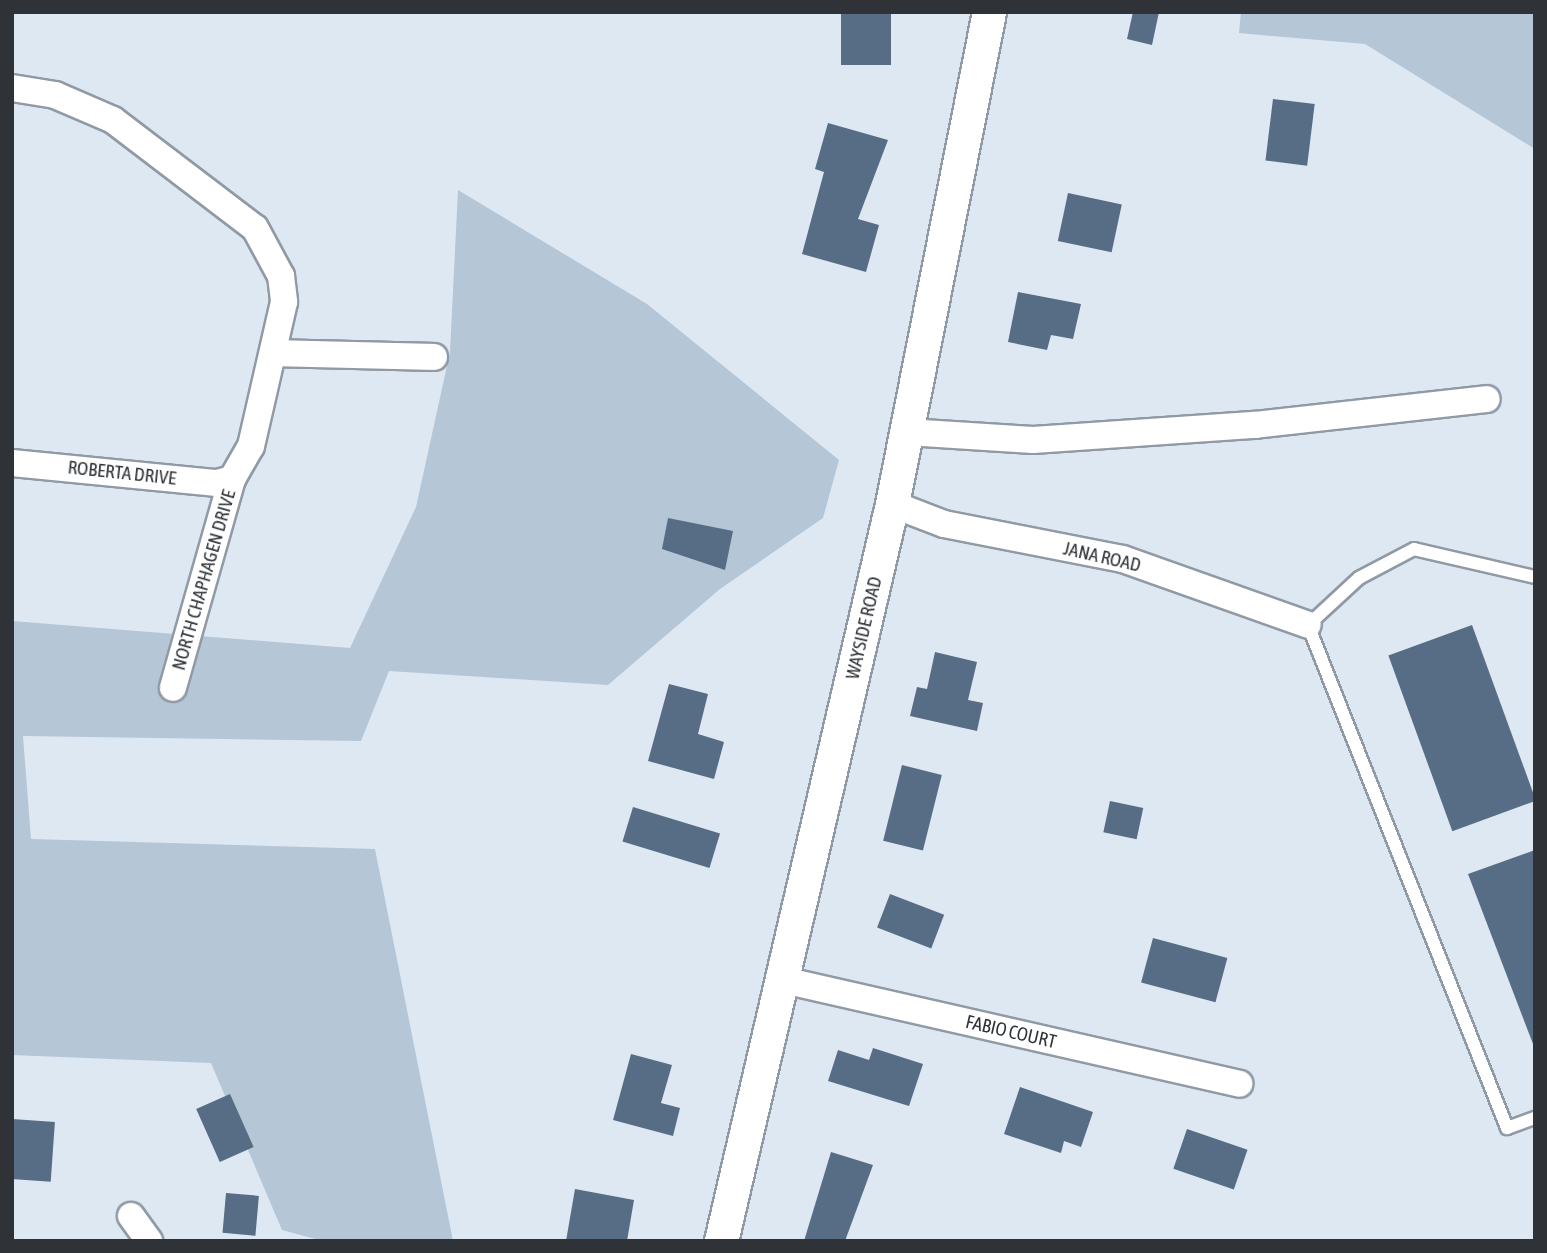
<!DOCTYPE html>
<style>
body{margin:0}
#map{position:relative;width:1547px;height:1253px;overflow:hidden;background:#dde8f3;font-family:"Asap Condensed",sans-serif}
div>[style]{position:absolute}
.green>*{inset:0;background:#b5c6d7}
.building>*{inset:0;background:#576d85;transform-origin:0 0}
.roads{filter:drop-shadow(2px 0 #909aa5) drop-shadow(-2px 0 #909aa5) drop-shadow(0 2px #909aa5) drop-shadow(0 -2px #909aa5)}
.service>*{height:12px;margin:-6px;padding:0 6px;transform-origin:6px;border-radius:6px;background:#fff}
.minor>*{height:26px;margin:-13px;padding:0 13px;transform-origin:13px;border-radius:13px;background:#fff}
.tertiary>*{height:33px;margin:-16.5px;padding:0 16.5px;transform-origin:16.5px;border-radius:16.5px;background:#fff}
span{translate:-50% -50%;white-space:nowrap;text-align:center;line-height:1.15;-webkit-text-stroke:7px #fff;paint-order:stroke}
.street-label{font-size:19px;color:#2f3337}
.frame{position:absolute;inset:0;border:14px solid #2f3337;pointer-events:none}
</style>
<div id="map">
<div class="green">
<i style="clip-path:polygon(1241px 12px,1535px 12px,1535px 149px,1365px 44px,1239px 33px)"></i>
<i style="clip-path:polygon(458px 190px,647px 304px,839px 460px,823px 518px,720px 589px,608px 685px,389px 671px,361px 741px,23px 736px,31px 839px,375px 849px,453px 1241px,323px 1241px,282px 1230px,211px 1063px,12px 1055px,12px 621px,350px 648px,416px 507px,450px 352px)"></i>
</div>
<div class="building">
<i style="left:841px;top:12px;width:50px;height:53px"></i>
<i style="clip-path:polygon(1133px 12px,1159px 12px,1152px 45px,1127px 39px)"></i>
<i style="left:1273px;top:99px;width:42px;height:62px;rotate:7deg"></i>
<i style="clip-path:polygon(828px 123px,888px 140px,858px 219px,879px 225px,866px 272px,802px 254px,824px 172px,815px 169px)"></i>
<i style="left:1068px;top:193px;width:55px;height:49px;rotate:12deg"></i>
<i style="clip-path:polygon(1018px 292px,1081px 304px,1073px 339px,1051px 335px,1047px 350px,1008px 342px)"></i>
<i style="clip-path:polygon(668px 518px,733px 531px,725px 570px,662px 549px)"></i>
<i style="left:1472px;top:625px;width:187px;height:89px;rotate:70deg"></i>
<i style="clip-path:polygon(935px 652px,977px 662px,968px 700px,983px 703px,977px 731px,910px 716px,917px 687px,927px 689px)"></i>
<i style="clip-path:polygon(669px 684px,708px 694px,698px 734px,724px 742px,714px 779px,648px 761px)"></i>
<i style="left:902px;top:765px;width:41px;height:78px;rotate:14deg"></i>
<i style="left:1110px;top:801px;width:34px;height:32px;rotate:12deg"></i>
<i style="left:633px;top:807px;width:91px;height:36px;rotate:17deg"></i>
<i style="clip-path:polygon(1535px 850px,1535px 1044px,1533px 1044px,1468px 874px)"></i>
<i style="left:890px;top:894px;width:58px;height:36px;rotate:21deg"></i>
<i style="left:1153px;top:938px;width:77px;height:46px;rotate:15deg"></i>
<i style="clip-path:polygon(873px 1048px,923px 1064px,909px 1106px,828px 1081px,838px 1050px,869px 1060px)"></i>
<i style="clip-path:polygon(631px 1054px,672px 1065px,661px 1103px,680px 1108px,673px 1136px,613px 1120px)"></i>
<i style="clip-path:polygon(1020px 1087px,1093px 1112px,1081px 1147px,1064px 1141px,1061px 1153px,1004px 1134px)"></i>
<i style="left:230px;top:1094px;width:58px;height:37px;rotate:66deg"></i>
<i style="left:12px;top:1119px;width:43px;height:60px;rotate:4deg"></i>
<i style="left:1187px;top:1129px;width:64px;height:42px;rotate:19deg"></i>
<i style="clip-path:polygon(831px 1152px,873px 1165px,845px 1241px,804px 1241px)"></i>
<i style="clip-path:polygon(575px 1189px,634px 1200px,627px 1241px,566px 1241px)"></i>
<i style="left:226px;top:1193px;width:33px;height:40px;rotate:5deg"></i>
</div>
<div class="roads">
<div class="service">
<i style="left:1535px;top:577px;width:124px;rotate:-167deg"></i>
<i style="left:1414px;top:549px;width:62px;rotate:152.2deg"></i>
<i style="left:1359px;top:578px;width:69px;rotate:137.3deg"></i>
<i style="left:1308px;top:625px;width:541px;rotate:68.41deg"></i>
<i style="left:1507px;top:1128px;width:30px;rotate:-20deg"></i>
</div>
<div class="minor">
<i style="left:12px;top:88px;width:44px;rotate:9.2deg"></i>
<i style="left:55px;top:95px;width:63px;rotate:23.3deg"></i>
<i style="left:113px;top:120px;width:178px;rotate:37.3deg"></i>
<i style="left:255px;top:228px;width:55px;rotate:61.6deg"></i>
<i style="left:281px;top:276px;width:26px;rotate:83deg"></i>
<i style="left:284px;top:302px;width:148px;rotate:102.9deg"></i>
<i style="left:251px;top:446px;width:38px;rotate:120deg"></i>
<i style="left:232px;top:479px;width:217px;rotate:105.8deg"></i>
<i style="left:273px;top:353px;width:161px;rotate:1.4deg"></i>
<i style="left:907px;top:432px;width:126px;rotate:3.6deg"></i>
<i style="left:1033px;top:440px;width:223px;rotate:-3.9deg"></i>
<i style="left:1255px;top:425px;width:233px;rotate:-6.4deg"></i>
<i style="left:12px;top:463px;width:206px;rotate:5.6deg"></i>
<i style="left:217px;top:483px;width:16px;rotate:-15deg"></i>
<i style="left:892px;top:504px;width:56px;rotate:21deg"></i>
<i style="left:944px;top:524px;width:182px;rotate:11.1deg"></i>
<i style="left:1123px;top:559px;width:196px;rotate:19.6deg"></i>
<i style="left:783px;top:980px;width:468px;rotate:12.8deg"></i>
<i style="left:131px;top:1216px;width:31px;rotate:54deg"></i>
</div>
<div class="tertiary">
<i style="left:721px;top:1241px;width:757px;rotate:-76.94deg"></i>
<i style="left:892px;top:504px;width:501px;rotate:-78.85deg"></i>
</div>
</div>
<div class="street-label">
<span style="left:122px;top:473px;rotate:6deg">ROBERTA DRIVE</span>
<span style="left:1102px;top:557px;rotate:13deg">JANA ROAD</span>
<span style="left:204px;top:580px;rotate:-74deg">NORTH CHAPHAGEN DRIVE</span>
<span style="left:864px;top:628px;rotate:-77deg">WAYSIDE ROAD</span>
<span style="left:1011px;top:1032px;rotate:13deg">FABIO COURT</span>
</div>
<div class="frame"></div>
</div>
